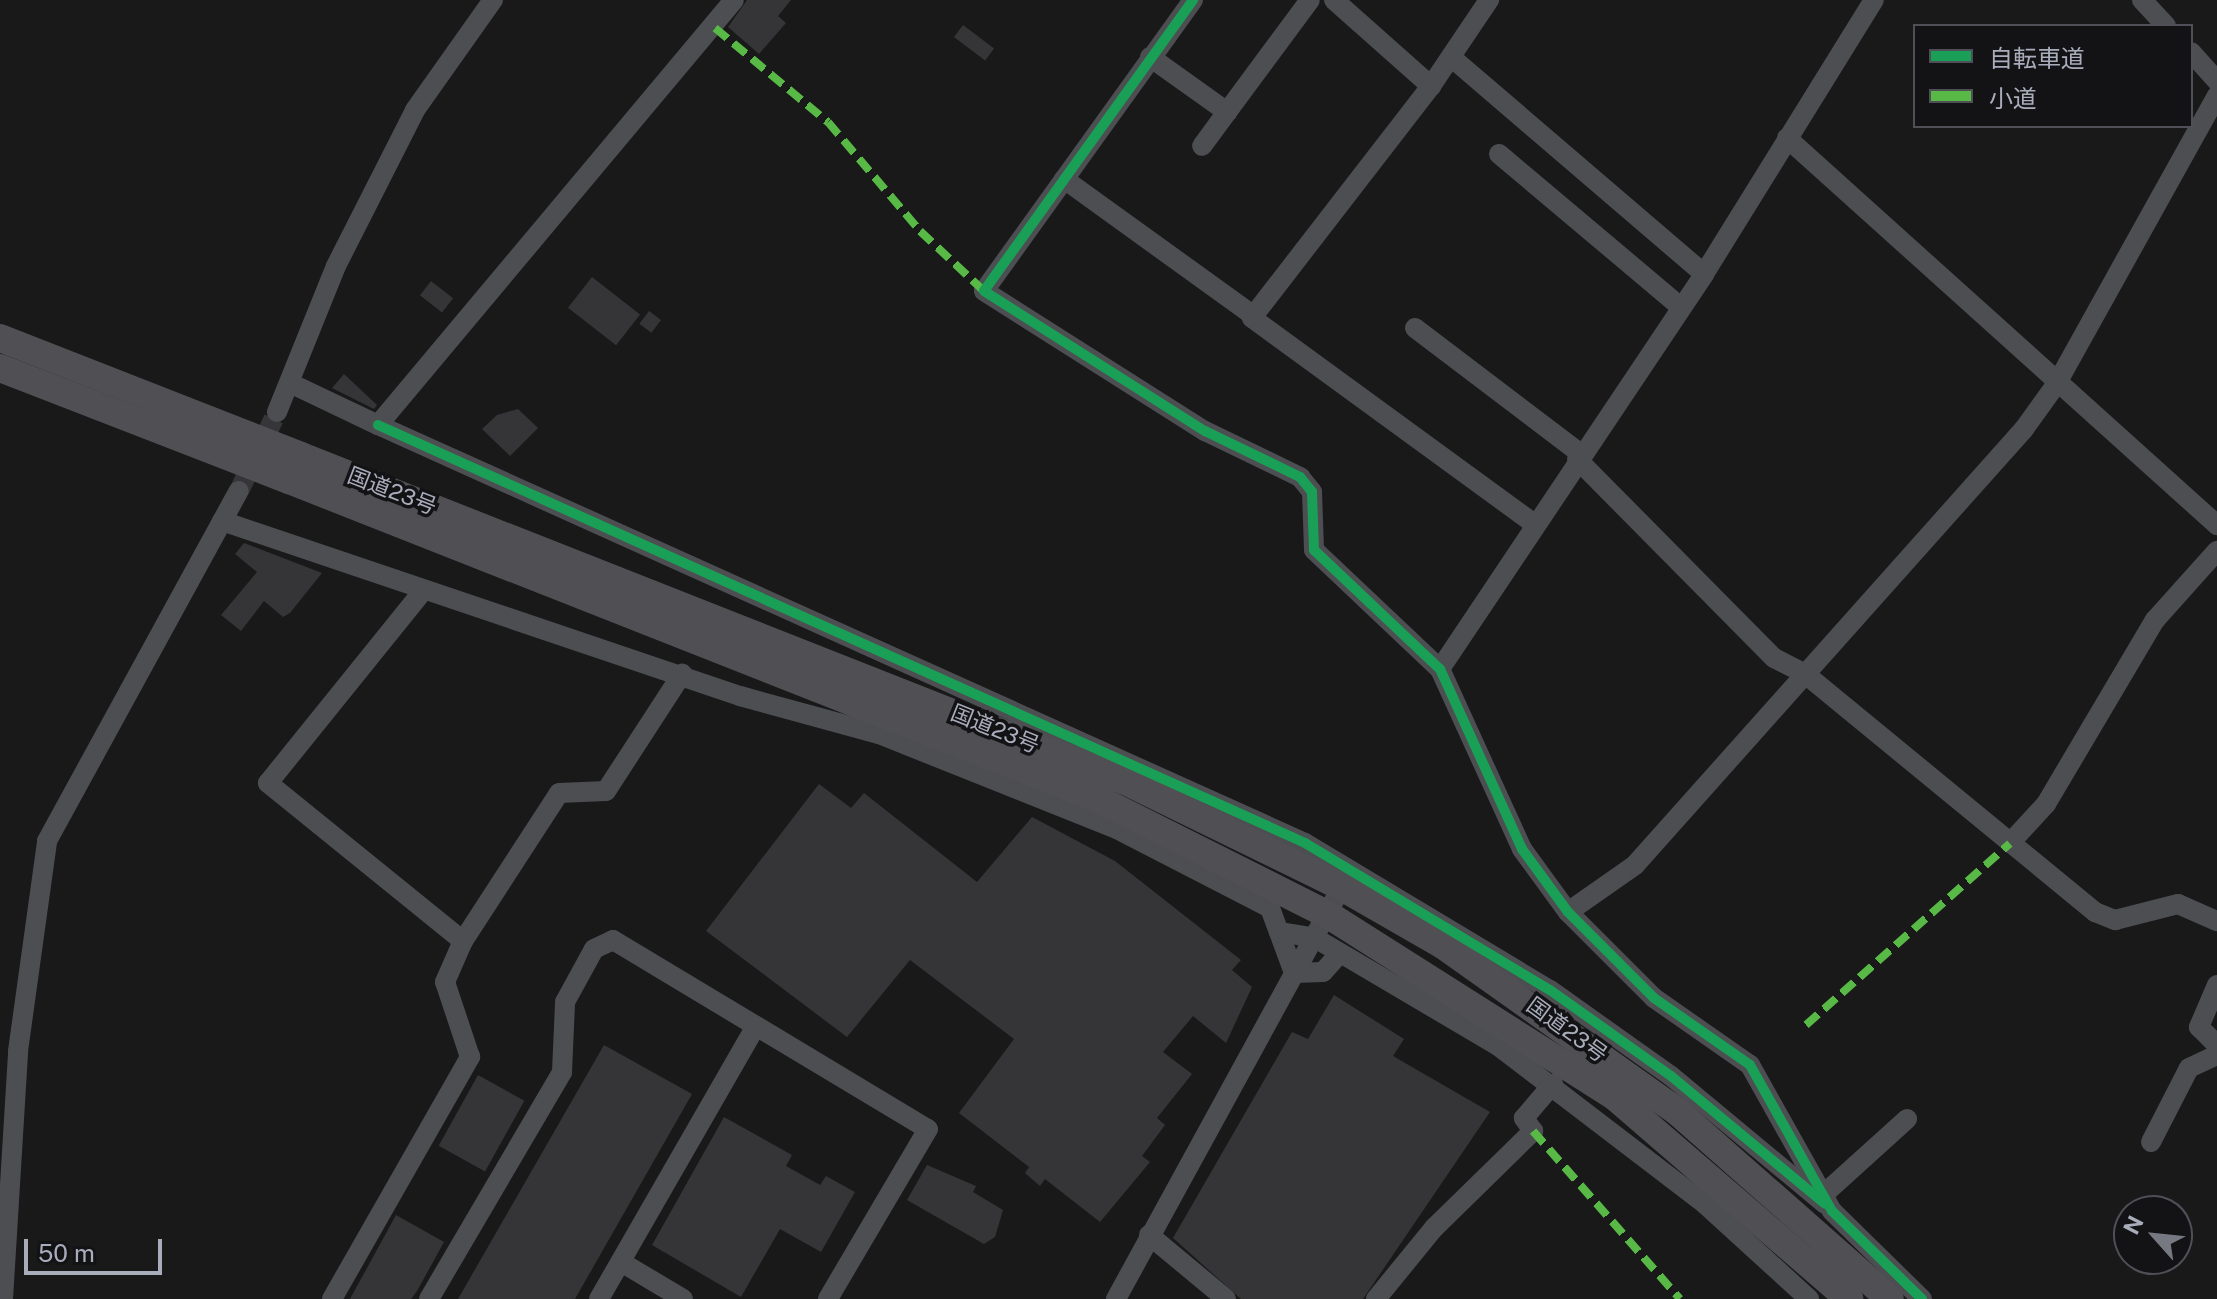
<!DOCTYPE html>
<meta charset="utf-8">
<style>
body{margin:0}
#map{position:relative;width:2217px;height:1299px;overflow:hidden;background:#191919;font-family:"Public Sans","Noto Sans JP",sans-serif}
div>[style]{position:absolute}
.building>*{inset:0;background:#353537;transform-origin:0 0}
.minor-tunnel>*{height:20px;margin-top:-10px;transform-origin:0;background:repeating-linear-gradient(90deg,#363639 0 20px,transparent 0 30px)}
.minor>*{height:20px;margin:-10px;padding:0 10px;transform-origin:10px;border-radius:10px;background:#4c4e52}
.highway>*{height:28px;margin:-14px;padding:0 14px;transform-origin:14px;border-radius:14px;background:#4f4f54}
.highway-bridge>*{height:28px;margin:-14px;padding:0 14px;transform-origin:14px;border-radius:14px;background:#4f4f54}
.quiet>*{height:8px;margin-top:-4px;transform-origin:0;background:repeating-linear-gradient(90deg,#58b947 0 16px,transparent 0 24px)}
.cycleway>*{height:10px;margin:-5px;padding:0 5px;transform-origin:5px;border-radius:5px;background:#1a9f57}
span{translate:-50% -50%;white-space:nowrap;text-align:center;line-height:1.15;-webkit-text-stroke:7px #131315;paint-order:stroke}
.street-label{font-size:22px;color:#a9acbb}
.legend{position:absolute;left:1913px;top:24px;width:280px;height:104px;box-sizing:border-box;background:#131315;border:2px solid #4f5057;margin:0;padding:10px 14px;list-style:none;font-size:24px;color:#a9acbb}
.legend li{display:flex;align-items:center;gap:16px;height:40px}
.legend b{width:40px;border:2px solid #4f5057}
.north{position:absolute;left:2113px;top:1195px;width:80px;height:80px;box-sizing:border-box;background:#131315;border:2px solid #4f5057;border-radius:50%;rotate:297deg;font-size:22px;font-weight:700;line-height:32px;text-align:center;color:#a9acbb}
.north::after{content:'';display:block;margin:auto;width:28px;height:36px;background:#777982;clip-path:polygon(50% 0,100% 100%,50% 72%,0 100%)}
.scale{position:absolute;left:24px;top:1239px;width:138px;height:36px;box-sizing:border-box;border:4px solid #a9acbb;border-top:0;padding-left:10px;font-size:24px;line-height:28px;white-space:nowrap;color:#a9acbb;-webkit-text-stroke:6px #131315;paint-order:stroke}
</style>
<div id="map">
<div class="building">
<i style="clip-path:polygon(747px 0,791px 0,778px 16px,786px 23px,759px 54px,728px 27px)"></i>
<i style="left:963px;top:25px;width:39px;height:15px;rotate:37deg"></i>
<i style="left:592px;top:277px;width:61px;height:39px;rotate:38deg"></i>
<i style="left:431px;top:281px;width:28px;height:18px;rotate:38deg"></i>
<i style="left:649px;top:311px;width:15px;height:16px;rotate:37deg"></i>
<i style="clip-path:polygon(344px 374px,377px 405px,374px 409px,332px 388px)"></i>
<i style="clip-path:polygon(518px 409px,538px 428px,510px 456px,482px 429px,497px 415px)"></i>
<i style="clip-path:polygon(244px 543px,322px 573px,290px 613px,283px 617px,264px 601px,241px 631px,221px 615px,257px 572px,235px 554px)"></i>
<i style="clip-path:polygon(819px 784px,851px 808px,864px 793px,977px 882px,1032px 817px,1115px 861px,1241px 960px,1232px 970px,1252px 987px,1226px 1043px,1193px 1016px,1163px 1052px,1192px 1074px,1157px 1118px,1165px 1125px,1142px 1156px,1150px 1162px,1100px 1222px,1045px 1179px,1040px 1186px,1025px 1173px,1029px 1167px,959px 1113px,1014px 1039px,910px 960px,847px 1037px,706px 931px)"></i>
<i style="clip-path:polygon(1334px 995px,1404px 1039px,1393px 1056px,1490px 1112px,1363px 1299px,1241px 1299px,1173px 1238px,1292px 1032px,1308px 1039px)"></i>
<i style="clip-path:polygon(604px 1045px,692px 1094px,575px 1299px,458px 1299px)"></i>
<i style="left:478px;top:1075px;width:53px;height:81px;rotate:29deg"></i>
<i style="clip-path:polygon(724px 1117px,792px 1155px,786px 1166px,820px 1185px,826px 1176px,855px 1192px,821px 1252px,780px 1229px,741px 1297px,652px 1245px)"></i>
<i style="clip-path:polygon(927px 1165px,976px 1186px,973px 1192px,1003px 1210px,995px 1237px,984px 1244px,907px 1200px)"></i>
<i style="clip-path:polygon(396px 1215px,444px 1242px,417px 1291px,411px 1299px,350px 1299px)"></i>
</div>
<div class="minor-tunnel">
<i style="left:239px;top:491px;width:88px;rotate:-64.3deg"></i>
</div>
<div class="minor">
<i style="left:1193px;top:0;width:358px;rotate:125.7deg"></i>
<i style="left:984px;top:291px;width:262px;rotate:32.4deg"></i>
<i style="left:1205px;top:431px;width:106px;rotate:25.8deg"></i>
<i style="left:1300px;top:477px;width:19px;rotate:51deg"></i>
<i style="left:1312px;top:492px;width:58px;rotate:88deg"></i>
<i style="left:1314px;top:550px;width:173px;rotate:43.4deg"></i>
<i style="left:1440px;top:669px;width:198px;rotate:65.5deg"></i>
<i style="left:1522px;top:849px;width:78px;rotate:53.9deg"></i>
<i style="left:1568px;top:912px;width:122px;rotate:45deg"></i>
<i style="left:1654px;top:998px;width:117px;rotate:34.9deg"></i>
<i style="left:1750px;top:1065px;width:167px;rotate:60.7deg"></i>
<i style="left:1832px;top:1211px;width:126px;rotate:44.4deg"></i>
<i style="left:1334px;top:0;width:130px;rotate:41.6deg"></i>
<i style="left:1431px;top:86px;width:104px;rotate:-56deg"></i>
<i style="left:2142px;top:0;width:35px;rotate:47deg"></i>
<i style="left:2191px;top:52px;width:39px;rotate:48deg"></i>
<i style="left:1150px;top:57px;width:95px;rotate:35.5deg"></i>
<i style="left:1227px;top:112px;width:42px;rotate:126.3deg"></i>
<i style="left:1451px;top:57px;width:333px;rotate:40.6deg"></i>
<i style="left:1431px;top:86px;width:293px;rotate:127.7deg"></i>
<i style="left:1252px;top:318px;width:350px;rotate:36.1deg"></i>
<i style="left:1227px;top:112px;width:139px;rotate:-53.5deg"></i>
<i style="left:1787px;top:138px;width:579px;rotate:41.99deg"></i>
<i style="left:1499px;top:154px;width:238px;rotate:40.1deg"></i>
<i style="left:1064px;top:179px;width:234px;rotate:35.8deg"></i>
<i style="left:1415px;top:328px;width:208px;rotate:37.2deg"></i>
<i style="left:292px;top:384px;width:95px;rotate:25.5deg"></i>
<i style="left:378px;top:425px;width:554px;rotate:-50.05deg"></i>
<i style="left:277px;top:412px;width:157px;rotate:-68deg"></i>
<i style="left:336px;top:266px;width:175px;rotate:-63.1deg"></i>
<i style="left:415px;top:110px;width:135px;rotate:-54.7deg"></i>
<i style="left:378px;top:425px;width:1017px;rotate:24.27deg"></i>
<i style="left:1305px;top:843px;width:286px;rotate:31deg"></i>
<i style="left:1550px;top:990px;width:148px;rotate:35.4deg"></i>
<i style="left:1671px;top:1076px;width:200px;rotate:39.7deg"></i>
<i style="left:1577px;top:459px;width:280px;rotate:45.3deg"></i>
<i style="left:1774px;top:658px;width:34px;rotate:27deg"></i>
<i style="left:1804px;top:673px;width:377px;rotate:39.4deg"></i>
<i style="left:2095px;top:912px;width:22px;rotate:22deg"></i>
<i style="left:2115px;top:920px;width:65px;rotate:-14.3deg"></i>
<i style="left:2178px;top:904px;width:43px;rotate:23.6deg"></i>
<i style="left:222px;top:521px;width:547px;rotate:18.67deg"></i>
<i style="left:740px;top:696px;width:144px;rotate:15.3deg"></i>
<i style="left:879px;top:734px;width:256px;rotate:21.8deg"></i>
<i style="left:1117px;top:829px;width:172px;rotate:27.3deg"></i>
<i style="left:1270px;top:908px;width:69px;rotate:69.7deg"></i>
<i style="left:1440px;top:669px;width:475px;rotate:-56.2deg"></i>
<i style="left:1704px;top:274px;width:322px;rotate:-58.2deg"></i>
<i style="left:2010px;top:843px;width:53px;rotate:-47.3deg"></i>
<i style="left:2046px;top:804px;width:214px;rotate:-59.4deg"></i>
<i style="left:2155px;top:620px;width:93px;rotate:-48.1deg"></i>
<i style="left:1568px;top:912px;width:82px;rotate:-35deg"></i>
<i style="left:1635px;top:865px;width:584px;rotate:-48.26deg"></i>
<i style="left:2024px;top:429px;width:57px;rotate:-54.3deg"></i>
<i style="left:2057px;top:383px;width:329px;rotate:-60.9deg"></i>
<i style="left:1279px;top:932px;width:36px;rotate:9deg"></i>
<i style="left:1315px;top:938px;width:211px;rotate:30.5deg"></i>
<i style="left:1497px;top:1045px;width:262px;rotate:37.4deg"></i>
<i style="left:1705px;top:1204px;width:141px;rotate:42.4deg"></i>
<i style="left:463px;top:941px;width:176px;rotate:-57deg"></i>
<i style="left:559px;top:793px;width:47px;rotate:-2.4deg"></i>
<i style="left:606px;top:791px;width:140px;rotate:-57deg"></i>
<i style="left:1294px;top:973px;width:29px;rotate:-2deg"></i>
<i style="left:1323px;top:972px;width:25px;rotate:-48deg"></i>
<i style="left:2217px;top:985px;width:46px;rotate:113.2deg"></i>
<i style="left:2199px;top:1027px;width:25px;rotate:45deg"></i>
<i style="left:2151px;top:1142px;width:83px;rotate:-62.8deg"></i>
<i style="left:2189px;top:1068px;width:31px;rotate:-25deg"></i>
<i style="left:1824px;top:1194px;width:112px;rotate:-42.1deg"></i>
<i style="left:1149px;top:1235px;width:100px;rotate:39.7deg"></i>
<i style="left:621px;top:1262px;width:72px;rotate:30.8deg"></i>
<i style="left:3px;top:1299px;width:248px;rotate:-86.5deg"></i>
<i style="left:18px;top:1051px;width:212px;rotate:-82.1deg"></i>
<i style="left:47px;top:841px;width:399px;rotate:-61.3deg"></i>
<i style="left:332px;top:1299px;width:279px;rotate:-60.3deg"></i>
<i style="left:470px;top:1057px;width:79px;rotate:-108.4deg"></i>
<i style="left:445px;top:982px;width:45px;rotate:-66.3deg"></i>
<i style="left:463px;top:941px;width:251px;rotate:-141deg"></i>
<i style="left:268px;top:783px;width:247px;rotate:-51.1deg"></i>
<i style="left:429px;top:1299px;width:263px;rotate:-59.6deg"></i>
<i style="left:562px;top:1072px;width:70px;rotate:-87.5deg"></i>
<i style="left:565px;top:1002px;width:60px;rotate:-61.3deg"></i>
<i style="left:594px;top:949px;width:21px;rotate:-25deg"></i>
<i style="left:613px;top:940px;width:367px;rotate:31deg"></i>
<i style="left:928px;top:1129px;width:197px;rotate:120.5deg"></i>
<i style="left:599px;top:1299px;width:315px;rotate:-60.1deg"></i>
<i style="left:1116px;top:1299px;width:470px;rotate:-61.3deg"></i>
<i style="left:1376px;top:1299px;width:92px;rotate:-50.8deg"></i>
<i style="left:1434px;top:1228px;width:139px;rotate:-44.4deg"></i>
<i style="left:1533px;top:1131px;width:16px;rotate:-125deg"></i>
<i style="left:1524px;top:1118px;width:45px;rotate:-49.5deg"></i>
</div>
<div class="highway">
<i style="left:301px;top:456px;width:886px;rotate:21.53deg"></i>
<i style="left:1125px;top:781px;width:242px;rotate:26deg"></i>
<i style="left:1342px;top:887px;width:116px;rotate:29.9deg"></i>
<i style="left:1443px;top:945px;width:290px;rotate:35.4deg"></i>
<i style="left:1679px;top:1113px;width:281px;rotate:41.4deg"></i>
<i style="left:289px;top:480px;width:867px;rotate:21.51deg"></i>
<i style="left:1096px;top:798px;width:258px;rotate:26.7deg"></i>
<i style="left:1327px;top:914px;width:340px;rotate:32.4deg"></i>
<i style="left:1614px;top:1096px;width:311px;rotate:40.8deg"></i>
</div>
<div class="highway-bridge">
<i style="left:0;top:338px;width:323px;rotate:21.4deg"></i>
<i style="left:0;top:368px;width:310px;rotate:21.2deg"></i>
</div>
<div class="quiet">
<i style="left:715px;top:28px;width:147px;rotate:39.8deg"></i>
<i style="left:828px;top:122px;width:143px;rotate:49.8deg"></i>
<i style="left:920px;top:231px;width:88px;rotate:43.2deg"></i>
<i style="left:1806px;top:1025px;width:273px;rotate:-41.7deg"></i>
<i style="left:1533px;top:1131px;width:223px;rotate:48.8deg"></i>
</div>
<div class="cycleway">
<i style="left:1193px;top:0;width:358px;rotate:125.7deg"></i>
<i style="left:984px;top:291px;width:262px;rotate:32.4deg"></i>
<i style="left:1205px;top:431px;width:106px;rotate:25.8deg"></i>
<i style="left:1300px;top:477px;width:19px;rotate:51deg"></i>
<i style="left:1312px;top:492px;width:58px;rotate:88deg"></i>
<i style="left:1314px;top:550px;width:173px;rotate:43.4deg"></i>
<i style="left:1440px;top:669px;width:198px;rotate:65.5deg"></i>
<i style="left:1522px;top:849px;width:78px;rotate:53.9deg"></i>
<i style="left:1568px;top:912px;width:122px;rotate:45deg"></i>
<i style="left:1654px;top:998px;width:117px;rotate:34.9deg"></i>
<i style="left:1750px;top:1065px;width:167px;rotate:60.7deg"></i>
<i style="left:1832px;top:1211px;width:126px;rotate:44.4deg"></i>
<i style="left:378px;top:425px;width:1017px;rotate:24.27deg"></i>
<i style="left:1305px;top:843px;width:286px;rotate:31deg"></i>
<i style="left:1550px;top:990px;width:148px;rotate:35.4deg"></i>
<i style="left:1671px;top:1076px;width:200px;rotate:39.7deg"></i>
</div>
<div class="street-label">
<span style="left:392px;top:491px;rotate:21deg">国道23号</span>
<span style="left:995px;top:729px;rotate:22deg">国道23号</span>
<span style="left:1567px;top:1030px;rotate:36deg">国道23号</span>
</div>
<ul class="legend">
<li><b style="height:10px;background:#1a9f57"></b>自転車道</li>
<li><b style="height:10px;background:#58b947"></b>小道</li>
</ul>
<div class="north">N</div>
<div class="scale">50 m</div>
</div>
